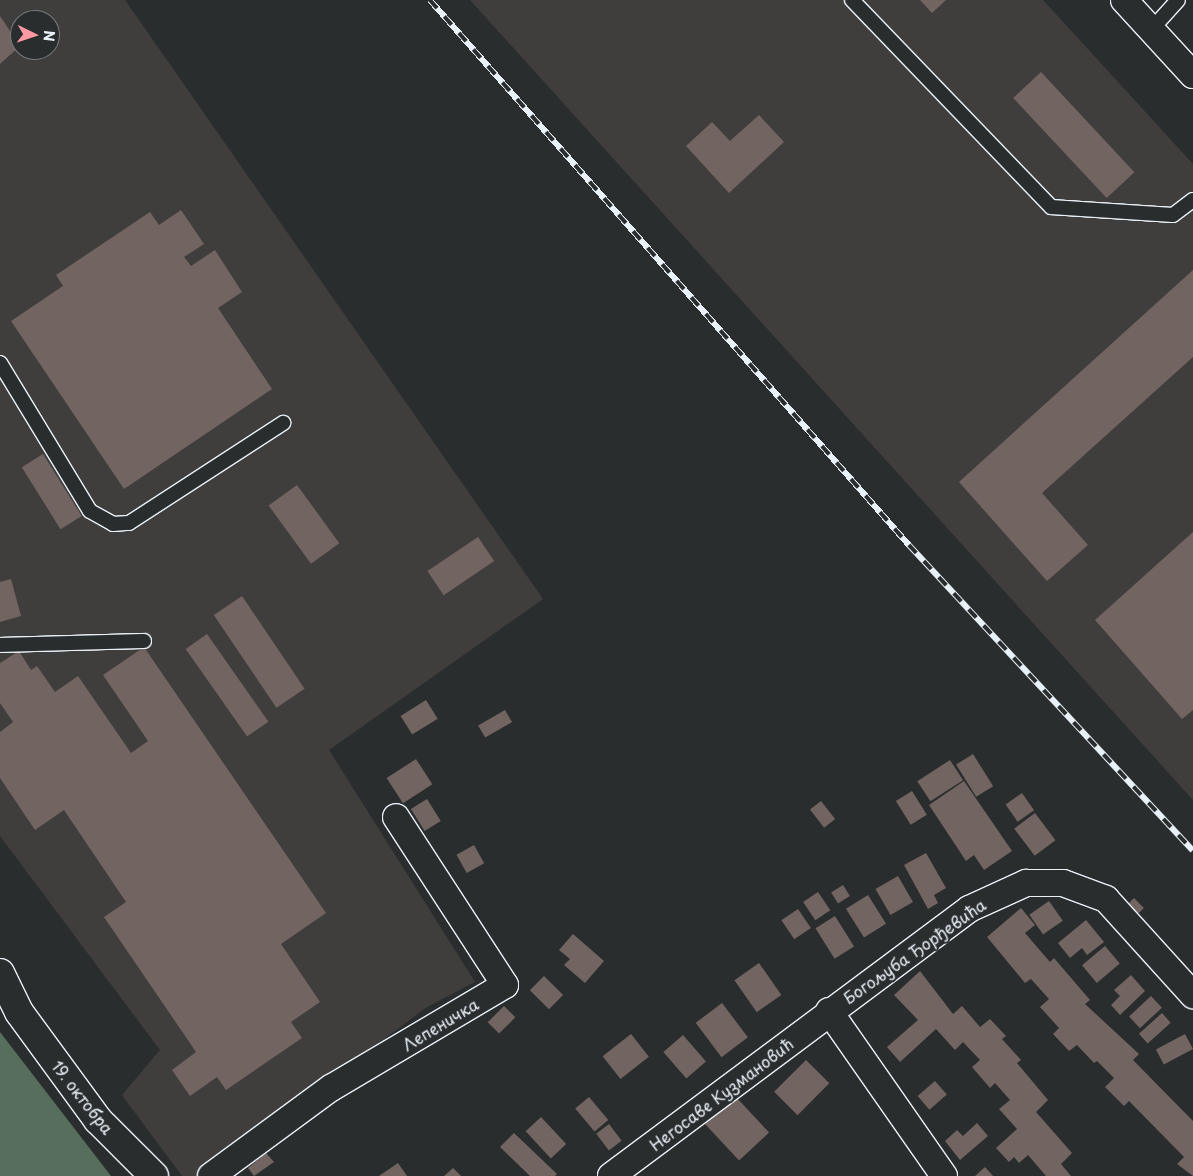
<!DOCTYPE html>
<meta charset="utf-8">
<style>
body{margin:0}
#map{position:relative;width:1193px;height:1176px;overflow:hidden;background:#2a2d2e;font-family:"Playpen Sans",sans-serif}
div>[style]{position:absolute}
.built>*{inset:0;background:#403e3d}
.green>*{inset:0;background:#566e5b}
.building>*{inset:0;background:#726460;transform-origin:0 0}
.roads{filter:drop-shadow(1px 0 #e8f1f8) drop-shadow(-1px 0 #e8f1f8) drop-shadow(0 1px #e8f1f8) drop-shadow(0 -1px #e8f1f8)}
.lane>*{height:14px;margin:-7px;padding:0 7px;transform-origin:7px;border-radius:7px;background:#2a2d2e}
.street>*{height:26px;margin:-13px;padding:0 13px;transform-origin:13px;border-radius:13px;background:#2a2d2e}
.secondary>*{height:28px;margin:-14px;padding:0 14px;transform-origin:14px;border-radius:14px;background:#2a2d2e}
.rail>*{height:5.5px;margin-top:-2.75px;transform-origin:0;background:repeating-linear-gradient(90deg,#2a2d2e 0 11px,#e8f1f8 0 22px);box-sizing:border-box;border-block:1px solid #e8f1f8}
span{translate:-50% -50%;white-space:nowrap;text-align:center;line-height:1.15;-webkit-text-stroke:4px #2a2d2e;paint-order:stroke}
.street-label{font-size:16px;color:#e8f1f8}
.north{position:absolute;left:10px;top:10px;width:50px;height:50px;box-sizing:border-box;background:#2a2d2e;border:1px solid #767b7f;border-radius:50%;rotate:94deg;font-size:14px;font-weight:700;line-height:20px;text-align:center;color:#e8f1f8}
.north::after{content:'';display:block;margin:auto;width:18px;height:22px;background:#ff9aa2;clip-path:polygon(50% 0,100% 100%,50% 72%,0 100%)}
</style>
<div id="map">
<div class="built">
<i style="clip-path:polygon(evenodd,0 0,125px 0,543px 599px,329px 750px,475px 982px,427px 1007px,201px 1176px,182px 1176px,122px 1095px,160px 1050px,0 836px,0 0,20px 20px,50px 20px,50px 50px,20px 50px,20px 20px)"></i>
<i style="clip-path:polygon(470px 0,1043px 0,1193px 164px,1193px 800px)"></i>
</div>
<div class="green">
<i style="clip-path:polygon(0 1032px,111px 1176px,0 1176px)"></i>
</div>
<div class="building">
<i style="clip-path:polygon(920px 0,946px 0,932px 13px)"></i>
<i style="clip-path:polygon(0 16px,20px 46px,0 64px)"></i>
<i style="left:1041px;top:72px;width:137px;height:38px;rotate:47deg"></i>
<i style="clip-path:polygon(759px 115px,784px 142px,729px 193px,686px 146px,712px 122px,730px 141px)"></i>
<i style="clip-path:polygon(181px 210px,204px 244px,184px 257px,191px 266px,215px 250px,242px 292px,218px 308px,272px 389px,124px 489px,11px 321px,63px 286px,56px 275px,150px 212px,159px 225px)"></i>
<i style="clip-path:polygon(1193px 270px,1193px 357px,1042px 493px,1088px 545px,1047px 581px,959px 482px)"></i>
<i style="left:43px;top:454px;width:73px;height:25px;rotate:58deg"></i>
<i style="left:297px;top:485px;width:72px;height:35px;rotate:54deg"></i>
<i style="clip-path:polygon(1193px 532px,1193px 710px,1182px 719px,1095px 620px)"></i>
<i style="left:478px;top:537px;width:29px;height:61px;rotate:56deg"></i>
<i style="clip-path:polygon(11px 579px,21px 616px,0 622px,0 582px)"></i>
<i style="left:242px;top:596px;width:112px;height:34px;rotate:56deg"></i>
<i style="left:207px;top:634px;width:107px;height:26px;rotate:55deg"></i>
<i style="clip-path:polygon(144px 647px,326px 913px,281px 944px,320px 1002px,291px 1022px,302px 1038px,226px 1090px,217px 1077px,190px 1096px,172px 1070px,196px 1052px,104px 917px,126px 902px,64px 810px,35px 830px,0 778px,0 732px,13px 722px,0 703px,0 663px,19px 651px,31px 670px,37px 666px,55px 692px,78px 676px,131px 753px,148px 741px,103px 675px)"></i>
<i style="left:426px;top:700px;width:22px;height:30px;rotate:58deg"></i>
<i style="left:505px;top:710px;width:14px;height:31px;rotate:60deg"></i>
<i style="left:973px;top:754px;width:38px;height:20px;rotate:58deg"></i>
<i style="left:416px;top:759px;width:30px;height:35px;rotate:57deg"></i>
<i style="left:950px;top:760px;width:24px;height:39px;rotate:57deg"></i>
<i style="clip-path:polygon(964px 781px,1012px 851px,984px 870px,974px 855px,966px 861px,929px 805px)"></i>
<i style="left:912px;top:791px;width:28px;height:19px;rotate:58deg"></i>
<i style="left:1022px;top:793px;width:21px;height:20px;rotate:55deg"></i>
<i style="left:427px;top:799px;width:26px;height:19px;rotate:58deg"></i>
<i style="left:821px;top:801px;width:23px;height:14px;rotate:52deg"></i>
<i style="left:1035px;top:813px;width:34px;height:26px;rotate:53deg"></i>
<i style="left:474px;top:845px;width:21px;height:20px;rotate:61deg"></i>
<i style="clip-path:polygon(926px 853px,946px 888px,934px 895px,938px 903px,928px 909px,904px 865px)"></i>
<i style="left:898px;top:876px;width:30px;height:26px;rotate:60deg"></i>
<i style="left:843px;top:885px;width:13px;height:14px;rotate:58deg"></i>
<i style="left:818px;top:892px;width:22px;height:18px;rotate:56deg"></i>
<i style="left:868px;top:895px;width:34px;height:26px;rotate:58deg"></i>
<i style="left:1134px;top:898px;width:14px;height:16px;rotate:45deg"></i>
<i style="left:1049px;top:901px;width:24px;height:24px;rotate:55deg"></i>
<i style="clip-path:polygon(1021px 908px,1035px 925px,1025px 933px,1050px 962px,1054px 958px,1090px 1000px,1085px 1004px,1139px 1054px,1133px 1060px,1193px 1121px,1193px 1176px,1177px 1164px,1184px 1157px,1129px 1101px,1124px 1106px,1105px 1087px,1114px 1078px,1097px 1061px,1094px 1063px,1077px 1045px,1069px 1051px,1053px 1034px,1059px 1028px,1040px 1007px,1049px 999px,1031px 979px,1025px 983px,987px 937px)"></i>
<i style="left:798px;top:909px;width:23px;height:20px;rotate:56deg"></i>
<i style="left:835px;top:916px;width:36px;height:23px;rotate:58deg"></i>
<i style="clip-path:polygon(1086px 920px,1104px 942px,1087px 955px,1082px 948px,1070px 958px,1058px 943px)"></i>
<i style="clip-path:polygon(573px 934px,604px 961px,585px 983px,564px 965px,570px 959px,559px 950px)"></i>
<i style="left:1105px;top:946px;width:23px;height:30px;rotate:50deg"></i>
<i style="left:759px;top:963px;width:39px;height:30px;rotate:55deg"></i>
<i style="clip-path:polygon(920px 971px,953px 1014px,962px 1006px,980px 1027px,990px 1019px,1006px 1036px,1002px 1039px,1021px 1060px,1017px 1063px,1048px 1100px,1036px 1112px,1072px 1153px,1061px 1164px,1071px 1176px,1046px 1176px,1028px 1155px,1019px 1163px,1014px 1157px,1009px 1162px,996px 1148px,1017px 1129px,999px 1109px,1010px 1100px,995px 1083px,990px 1088px,972px 1067px,980px 1060px,963px 1042px,955px 1050px,936px 1029px,900px 1062px,887px 1047px,918px 1020px,894px 995px)"></i>
<i style="clip-path:polygon(1131px 975px,1145px 991px,1120px 1015px,1111px 1005px,1120px 996px,1114px 990px)"></i>
<i style="left:544px;top:976px;width:27px;height:20px;rotate:45deg"></i>
<i style="left:1151px;top:996px;width:16px;height:30px;rotate:47deg"></i>
<i style="left:722px;top:1003px;width:43px;height:33px;rotate:53deg"></i>
<i style="left:504px;top:1006px;width:16px;height:23px;rotate:45deg"></i>
<i style="left:1162px;top:1013px;width:13px;height:31px;rotate:48deg"></i>
<i style="left:631px;top:1034px;width:29px;height:36px;rotate:52deg"></i>
<i style="left:1185px;top:1034px;width:17px;height:33px;rotate:62deg"></i>
<i style="left:683px;top:1035px;width:35px;height:26px;rotate:49deg"></i>
<i style="left:806px;top:1060px;width:33px;height:45px;rotate:45deg"></i>
<i style="left:935px;top:1081px;width:18px;height:23px;rotate:49deg"></i>
<i style="left:735px;top:1096px;width:50px;height:41px;rotate:47deg"></i>
<i style="left:589px;top:1097px;width:30px;height:18px;rotate:50deg"></i>
<i style="left:541px;top:1117px;width:37px;height:21px;rotate:47deg"></i>
<i style="clip-path:polygon(977px 1123px,988px 1136px,960px 1160px,945px 1141px,957px 1130px,963px 1136px)"></i>
<i style="left:609px;top:1124px;width:21px;height:16px;rotate:53deg"></i>
<i style="clip-path:polygon(514px 1133px,557px 1174px,555px 1176px,530px 1176px,500px 1147px)"></i>
<i style="clip-path:polygon(266px 1153px,274px 1162px,254px 1176px,248px 1168px)"></i>
<i style="clip-path:polygon(398px 1163px,407px 1176px,379px 1176px)"></i>
<i style="clip-path:polygon(985px 1167px,993px 1176px,975px 1176px)"></i>
<i style="clip-path:polygon(453px 1168px,461px 1176px,444px 1176px)"></i>
</div>
<div class="roads">
<div class="lane">
<i style="left:852px;top:0;width:287px;rotate:46.1deg"></i>
<i style="left:1051px;top:207px;width:122px;rotate:3.8deg"></i>
<i style="left:1173px;top:215px;width:25px;rotate:-37deg"></i>
<i style="left:1151px;top:30px;width:40px;rotate:-48deg"></i>
<i style="left:0;top:363px;width:173px;rotate:58.7deg"></i>
<i style="left:90px;top:511px;width:26px;rotate:29deg"></i>
<i style="left:113px;top:524px;width:16px;rotate:-4deg"></i>
<i style="left:129px;top:523px;width:184px;rotate:-33deg"></i>
<i style="left:0;top:645px;width:144px;rotate:-1.6deg"></i>
</div>
<div class="street">
<i style="left:1124px;top:0;width:102px;rotate:47.4deg"></i>
<i style="left:829px;top:1011px;width:201px;rotate:55.1deg"></i>
<i style="left:211px;top:1176px;width:149px;rotate:-36.3deg"></i>
<i style="left:331px;top:1088px;width:202px;rotate:-30.6deg"></i>
<i style="left:505px;top:985px;width:200px;rotate:-123deg"></i>
<i style="left:611px;top:1176px;width:447px;rotate:-36.7deg"></i>
<i style="left:969px;top:909px;width:63px;rotate:-24.5deg"></i>
<i style="left:1026px;top:883px;width:37px"></i>
<i style="left:1063px;top:883px;width:46px;rotate:20.4deg"></i>
<i style="left:1106px;top:899px;width:130px;rotate:47.8deg"></i>
</div>
<div class="secondary">
<i style="left:0;top:973px;width:43px;rotate:64deg"></i>
<i style="left:19px;top:1012px;width:134px;rotate:53.8deg"></i>
<i style="left:98px;top:1120px;width:79px;rotate:45deg"></i>
</div>
</div>
<div class="rail">
<i style="left:430px;top:0;width:726px;rotate:48.69deg"></i>
<i style="left:909px;top:545px;width:417px;rotate:47.1deg"></i>
</div>
<div class="street-label">
<span style="left:914px;top:951px;rotate:-35deg">Богољуба Ђорђевића</span>
<span style="left:440px;top:1024px;rotate:-31deg">Лепеничка</span>
<span style="left:721px;top:1094px;rotate:-37deg">Негосаве Кузмановић</span>
<span style="left:83px;top:1097px;rotate:52deg">19. октобра</span>
</div>
<div class="north">N</div>
</div>
